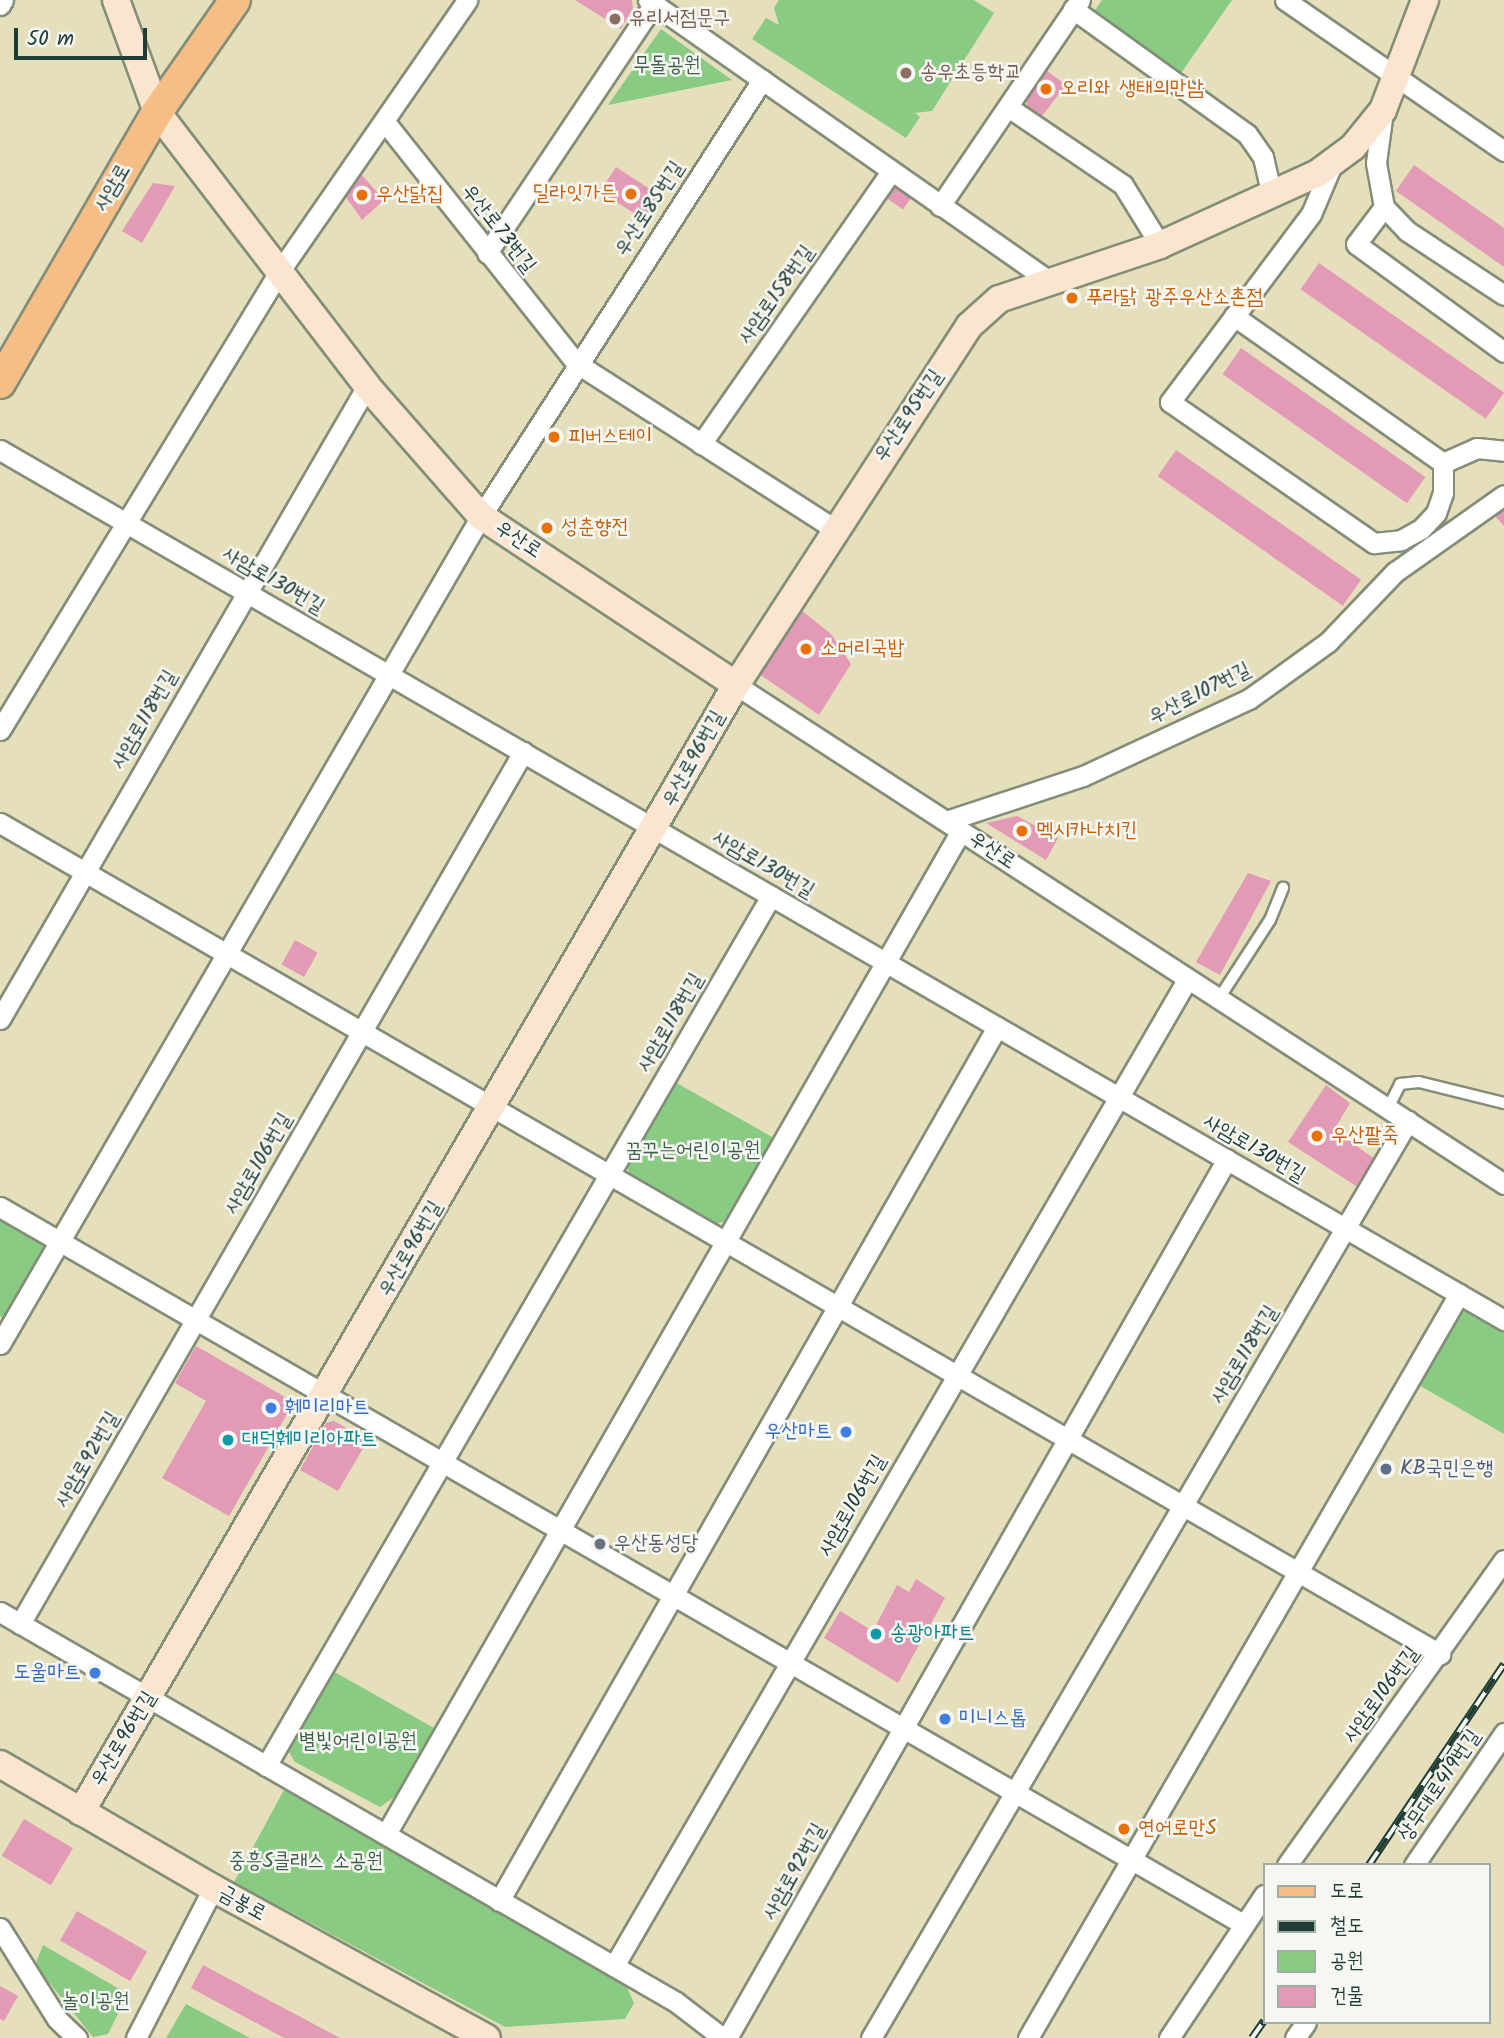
<!DOCTYPE html>
<meta charset="utf-8">
<style>
body{margin:0}
#map{position:relative;width:1504px;height:2038px;overflow:hidden;background:#e6dfbb;font-family:Kalam,"Poor Story",sans-serif}
div>[style]{position:absolute}
.green>*{inset:0;background:#8acb83}
.building>*{inset:0;background:#e29ab7;transform-origin:0 0}
.roads{filter:drop-shadow(2px 0 #828e78) drop-shadow(-2px 0 #828e78) drop-shadow(0 2px #828e78) drop-shadow(0 -2px #828e78)}
.lane>*{height:10px;margin:-5px;padding:0 5px;transform-origin:5px;border-radius:5px;background:#fff}
.street>*{height:19px;margin:-9.5px;padding:0 9.5px;transform-origin:9.5px;border-radius:9.5px;background:#fff}
.secondary>*{height:26px;margin:-13px;padding:0 13px;transform-origin:13px;border-radius:13px;background:#fbe5cf}
.primary>*{height:30px;margin:-15px;padding:0 15px;transform-origin:15px;border-radius:15px;background:#f6be87}
.rail>*{height:8px;margin-top:-4px;transform-origin:0;background:repeating-linear-gradient(90deg,#f6f6f2 0 16px,#1f3d34 0 32px);box-sizing:border-box;border-block:2px solid #1f3d34}
.dots>*{width:19px;height:19px;translate:-50% -50%;box-sizing:border-box;border:4px solid #f6f6f2;border-radius:50%}
span{translate:-50% -50%;white-space:nowrap;text-align:center;line-height:1.15;-webkit-text-stroke:5px #f6f6f2;paint-order:stroke}
.education-label{font-size:21px;color:#785e54}
.left{translate:0 -50%;text-align:left}
.park-label{font-size:21px;color:#3a6048}
.food-label{font-size:21px;color:#c56008}
.right{translate:-100% -50%;text-align:right}
.street-label{font-size:21px;color:#1f3d34}
.shop-label{font-size:21px;color:#366cbe}
.culture-label{font-size:21px;color:#0d838f}
.service-label{font-size:21px;color:#4e5e75}
.worship-label{font-size:21px;color:#5b616d}
.legend{position:absolute;left:1263px;top:1863px;width:228px;height:161px;box-sizing:border-box;background:#f6f6f2;border:2px solid #a0aca6;margin:0;padding:9px 12px;list-style:none;font-size:21px;color:#1f3d34}
.legend li{display:flex;align-items:center;gap:14px;height:35px}
.legend b{width:35px;border:2px solid #a0aca6}
.scale{position:absolute;left:14px;top:28px;width:133px;height:32px;box-sizing:border-box;border:4px solid #1f3d34;border-top:0;padding-left:9px;font-size:21px;line-height:24px;white-space:nowrap;color:#1f3d34;-webkit-text-stroke:5px #f6f6f2;paint-order:stroke}
</style>
<div id="map">
<div class="green">
<i style="clip-path:polygon(779px 0,974px 0,994px 13px,932px 111px,915px 113px,920px 117px,906px 138px,752px 39px,766px 18px,779px 25px,774px 8px)"></i>
<i style="clip-path:polygon(1102px 0,1232px 0,1179px 76px,1091px 16px)"></i>
<i style="clip-path:polygon(661px 29px,732px 80px,608px 105px)"></i>
<i style="clip-path:polygon(673px 1081px,774px 1138px,727px 1221px,715px 1224px,629px 1174px,627px 1162px)"></i>
<i style="clip-path:polygon(0 1216px,47px 1243px,4px 1319px,0 1316px)"></i>
<i style="clip-path:polygon(1467px 1310px,1504px 1331px,1504px 1434px,1415px 1383px,1454px 1315px)"></i>
<i style="clip-path:polygon(331px 1670px,434px 1728px,396px 1796px,380px 1807px,295px 1762px,289px 1752px,291px 1738px)"></i>
<i style="clip-path:polygon(284px 1790px,626px 1985px,634px 2003px,625px 2019px,505px 2027px,234px 1882px)"></i>
<i style="clip-path:polygon(43px 1945px,128px 1994px,108px 2034px,93px 2037px,35px 1965px)"></i>
<i style="clip-path:polygon(186px 2004px,250px 2038px,166px 2038px)"></i>
</div>
<div class="building">
<i style="clip-path:polygon(575px 0,632px 0,633px 8px,621px 29px)"></i>
<i style="clip-path:polygon(1042px 67px,1066px 85px,1042px 116px,1027px 106px,1026px 93px)"></i>
<i style="clip-path:polygon(1414px 165px,1504px 228px,1504px 267px,1396px 191px)"></i>
<i style="left:616px;top:167px;width:54px;height:29px;rotate:33deg"></i>
<i style="clip-path:polygon(360px 173px,384px 200px,362px 220px,341px 190px)"></i>
<i style="left:889px;top:179px;width:29px;height:17px;rotate:35deg"></i>
<i style="clip-path:polygon(153px 183px,175px 186px,142px 243px,122px 231px)"></i>
<i style="left:1319px;top:263px;width:226px;height:32px;rotate:35deg"></i>
<i style="left:1241px;top:348px;width:225px;height:32px;rotate:35deg"></i>
<i style="left:1176px;top:450px;width:226px;height:32px;rotate:35deg"></i>
<i style="clip-path:polygon(1504px 508px,1504px 526px,1495px 516px)"></i>
<i style="clip-path:polygon(796px 606px,831px 634px,851px 664px,819px 715px,756px 672px)"></i>
<i style="clip-path:polygon(1017px 816px,1058px 838px,1046px 860px,986px 823px)"></i>
<i style="clip-path:polygon(1248px 873px,1271px 881px,1220px 975px,1196px 962px)"></i>
<i style="left:295px;top:940px;width:26px;height:28px;rotate:29deg"></i>
<i style="clip-path:polygon(1326px 1085px,1350px 1103px,1334px 1130px,1375px 1159px,1356px 1186px,1288px 1142px)"></i>
<i style="clip-path:polygon(196px 1346px,294px 1402px,229px 1516px,162px 1478px,206px 1401px,175px 1383px)"></i>
<i style="clip-path:polygon(334px 1421px,368px 1440px,338px 1491px,300px 1470px,326px 1423px)"></i>
<i style="clip-path:polygon(916px 1579px,945px 1598px,898px 1683px,824px 1638px,840px 1611px,873px 1631px,897px 1585px,909px 1592px)"></i>
<i style="left:24px;top:1819px;width:57px;height:43px;rotate:31deg"></i>
<i style="left:77px;top:1911px;width:81px;height:34px;rotate:30deg"></i>
<i style="clip-path:polygon(203px 1965px,340px 2038px,284px 2038px,191px 1988px)"></i>
<i style="clip-path:polygon(0 1986px,18px 1996px,4px 2021px,0 2019px)"></i>
</div>
<div class="roads">
<div class="lane">
<i style="left:1218px;top:1000px;width:95px;rotate:-57deg"></i>
<i style="left:1270px;top:920px;width:35px;rotate:-68deg"></i>
<i style="left:1388px;top:1108px;width:27px;rotate:-63deg"></i>
<i style="left:1400px;top:1084px;width:19px;rotate:-6deg"></i>
<i style="left:1419px;top:1082px;width:88px;rotate:13.9deg"></i>
</div>
<div class="street">
<i style="left:648px;top:0;width:490px;rotate:35deg"></i>
<i style="left:1285px;top:0;width:266px;rotate:34.6deg"></i>
<i style="left:0;top:5px;width:6px;rotate:-59deg"></i>
<i style="left:1073px;top:9px;width:214px;rotate:35.7deg"></i>
<i style="left:1247px;top:134px;width:28px;rotate:55deg"></i>
<i style="left:1263px;top:157px;width:40px;rotate:77deg"></i>
<i style="left:1008px;top:107px;width:139px;rotate:34.1deg"></i>
<i style="left:1123px;top:185px;width:70px;rotate:58.3deg"></i>
<i style="left:1383px;top:111px;width:52px;rotate:97.7deg"></i>
<i style="left:1376px;top:163px;width:45px;rotate:79.7deg"></i>
<i style="left:1384px;top:207px;width:33px;rotate:46deg"></i>
<i style="left:1407px;top:231px;width:116px;rotate:33.4deg"></i>
<i style="left:385px;top:122px;width:308px;rotate:51.6deg"></i>
<i style="left:576px;top:363px;width:308px;rotate:32.7deg"></i>
<i style="left:1333px;top:162px;width:56px;rotate:112.9deg"></i>
<i style="left:1311px;top:214px;width:235px;rotate:126.9deg"></i>
<i style="left:1170px;top:402px;width:248px;rotate:34.7deg"></i>
<i style="left:1374px;top:543px;width:27px;rotate:-6deg"></i>
<i style="left:1401px;top:540px;width:23px;rotate:-29deg"></i>
<i style="left:1421px;top:529px;width:22px;rotate:-47deg"></i>
<i style="left:1436px;top:513px;width:21px;rotate:-71deg"></i>
<i style="left:1443px;top:493px;width:30px;rotate:-90deg"></i>
<i style="left:940px;top:206px;width:249px;rotate:-55.8deg"></i>
<i style="left:1384px;top:207px;width:46px;rotate:127.1deg"></i>
<i style="left:1356px;top:244px;width:183px;rotate:36.1deg"></i>
<i style="left:487px;top:253px;width:300px;rotate:-56.2deg"></i>
<i style="left:1234px;top:316px;width:256px;rotate:35.1deg"></i>
<i style="left:1443px;top:463px;width:37px;rotate:-24deg"></i>
<i style="left:1477px;top:448px;width:27px;rotate:6deg"></i>
<i style="left:701px;top:444px;width:332px;rotate:-55.1deg"></i>
<i style="left:0;top:450px;width:1738px;rotate:30.05deg"></i>
<i style="left:736px;top:685px;width:916px;rotate:33.01deg"></i>
<i style="left:0;top:730px;width:536px;rotate:-58.65deg"></i>
<i style="left:279px;top:272px;width:331px;rotate:-55.3deg"></i>
<i style="left:946px;top:821px;width:144px;rotate:-18.2deg"></i>
<i style="left:1083px;top:776px;width:183px;rotate:-24.9deg"></i>
<i style="left:1249px;top:699px;width:97px;rotate:-35.8deg"></i>
<i style="left:1328px;top:642px;width:97px;rotate:-46.3deg"></i>
<i style="left:1395px;top:572px;width:133px;rotate:-35.2deg"></i>
<i style="left:0;top:823px;width:1663px;rotate:29.99deg"></i>
<i style="left:0;top:1019px;width:732px;rotate:-59.9deg"></i>
<i style="left:0;top:1207px;width:1435px;rotate:29.98deg"></i>
<i style="left:0;top:1344px;width:958px;rotate:-59.85deg"></i>
<i style="left:481px;top:516px;width:519px;rotate:-57.2deg"></i>
<i style="left:0;top:1612px;width:780px;rotate:29.98deg"></i>
<i style="left:676px;top:2002px;width:59px;rotate:37.5deg"></i>
<i style="left:20px;top:1624px;width:1007px;rotate:-60.02deg"></i>
<i style="left:266px;top:1766px;width:1006px;rotate:-59.87deg"></i>
<i style="left:386px;top:1834px;width:1156px;rotate:-60.18deg"></i>
<i style="left:1287px;top:1865px;width:374px;rotate:-54.6deg"></i>
<i style="left:1414px;top:1865px;width:160px;rotate:-55.7deg"></i>
<i style="left:499px;top:1901px;width:1006px;rotate:-60.33deg"></i>
<i style="left:0;top:1928px;width:107px;rotate:57.9deg"></i>
<i style="left:57px;top:2019px;width:28px;rotate:44deg"></i>
<i style="left:614px;top:1966px;width:1140px;rotate:-59.84deg"></i>
<i style="left:136px;top:2038px;width:169px;rotate:-62.8deg"></i>
<i style="left:727px;top:2038px;width:1011px;rotate:-60.37deg"></i>
<i style="left:871px;top:2038px;width:1063px;rotate:-59.65deg"></i>
<i style="left:1028px;top:2038px;width:860px;rotate:-59.92deg"></i>
<i style="left:1169px;top:2038px;width:172px;rotate:-56.4deg"></i>
<i style="left:1295px;top:2038px;width:19px;rotate:-55deg"></i>
</div>
<div class="secondary">
<i style="left:116px;top:0;width:119px;rotate:69.9deg"></i>
<i style="left:157px;top:112px;width:345px;rotate:52.5deg"></i>
<i style="left:367px;top:386px;width:173px;rotate:48.8deg"></i>
<i style="left:481px;top:516px;width:306px;rotate:33.5deg"></i>
<i style="left:0;top:1764px;width:246px;rotate:30.2deg"></i>
<i style="left:213px;top:1888px;width:312px;rotate:28.7deg"></i>
<i style="left:81px;top:1812px;width:1304px;rotate:-59.84deg"></i>
<i style="left:736px;top:685px;width:428px;rotate:-57deg"></i>
<i style="left:969px;top:326px;width:40px;rotate:-42deg"></i>
<i style="left:999px;top:299px;width:170px;rotate:-18.5deg"></i>
<i style="left:1160px;top:245px;width:174px;rotate:-24.5deg"></i>
<i style="left:1318px;top:173px;width:44px;rotate:-36.6deg"></i>
<i style="left:1353px;top:147px;width:48px;rotate:-51deg"></i>
<i style="left:1383px;top:110px;width:118px;rotate:-69.1deg"></i>
</div>
<div class="primary">
<i style="left:0;top:383px;width:313px;rotate:-59.9deg"></i>
<i style="left:157px;top:112px;width:136px;rotate:-55.1deg"></i>
</div>
</div>
<div class="rail">
<i style="left:1369px;top:1865px;width:242px;rotate:-56.1deg"></i>
<i style="left:1252px;top:2038px;width:21px;rotate:-55deg"></i>
</div>
<div class="dots">
<i style="left:615px;top:19px;background:#8d6e63"></i>
<i style="left:906px;top:73px;background:#8d6e63"></i>
<i style="left:1046px;top:89px;background:#e8710a"></i>
<i style="left:631px;top:194px;background:#e8710a"></i>
<i style="left:362px;top:195px;background:#e8710a"></i>
<i style="left:1072px;top:298px;background:#e8710a"></i>
<i style="left:554px;top:437px;background:#e8710a"></i>
<i style="left:547px;top:528px;background:#e8710a"></i>
<i style="left:806px;top:649px;background:#e8710a"></i>
<i style="left:1022px;top:831px;background:#e8710a"></i>
<i style="left:1317px;top:1136px;background:#e8710a"></i>
<i style="left:271px;top:1408px;background:#3f7fe0"></i>
<i style="left:846px;top:1432px;background:#3f7fe0"></i>
<i style="left:228px;top:1440px;background:#0f9aa8"></i>
<i style="left:1386px;top:1469px;background:#5c6f8a"></i>
<i style="left:600px;top:1544px;background:#6b7280"></i>
<i style="left:876px;top:1634px;background:#0f9aa8"></i>
<i style="left:95px;top:1673px;background:#3f7fe0"></i>
<i style="left:945px;top:1719px;background:#3f7fe0"></i>
<i style="left:1124px;top:1829px;background:#e8710a"></i>
</div>
<div class="education-label">
<span class="left" style="left:629px;top:19px">유리서점문구</span>
<span class="left" style="left:920px;top:73px">송우초등학교</span>
</div>
<div class="park-label">
<span style="left:667px;top:66px">무돌공원</span>
<span style="left:693px;top:1151px">꿈꾸는어린이공원</span>
<span style="left:358px;top:1742px">별빛어린이공원</span>
<span style="left:306px;top:1862px">중흥S클래스 소공원</span>
<span style="left:96px;top:2002px">놀이공원</span>
</div>
<div class="food-label">
<span class="left" style="left:1060px;top:89px">오리와 생태의만남</span>
<span class="right" style="left:617px;top:194px">딜라잇가든</span>
<span class="left" style="left:376px;top:195px">우산닭집</span>
<span class="left" style="left:1086px;top:298px">푸라닭 광주우산소촌점</span>
<span class="left" style="left:568px;top:437px">피버스테이</span>
<span class="left" style="left:561px;top:528px">성춘향전</span>
<span class="left" style="left:820px;top:649px">소머리국밥</span>
<span class="left" style="left:1036px;top:831px">멕시카나치킨</span>
<span class="left" style="left:1331px;top:1136px">우산팥죽</span>
<span class="left" style="left:1138px;top:1829px">연어로만S</span>
</div>
<div class="street-label">
<span style="left:113px;top:188px;rotate:-60deg">사암로</span>
<span style="left:650px;top:209px;rotate:-57deg">우산로85번길</span>
<span style="left:498px;top:229px;rotate:52deg">우산로73번길</span>
<span style="left:777px;top:295px;rotate:-55deg">사암로158번길</span>
<span style="left:909px;top:416px;rotate:-56deg">우산로95번길</span>
<span style="left:518px;top:540px;rotate:33deg">우산로</span>
<span style="left:273px;top:581px;rotate:30deg">사암로130번길</span>
<span style="left:1200px;top:694px;rotate:-27deg">우산로107번길</span>
<span style="left:145px;top:720px;rotate:-60deg">사암로118번길</span>
<span style="left:694px;top:759px;rotate:-61deg">우산로96번길</span>
<span style="left:992px;top:851px;rotate:33deg">우산로</span>
<span style="left:763px;top:865px;rotate:30deg">사암로130번길</span>
<span style="left:671px;top:1023px;rotate:-60deg">사암로118번길</span>
<span style="left:1254px;top:1149px;rotate:30deg">사암로130번길</span>
<span style="left:259px;top:1164px;rotate:-60deg">사암로106번길</span>
<span style="left:411px;top:1249px;rotate:-60deg">우산로96번길</span>
<span style="left:1245px;top:1355px;rotate:-59deg">사암로118번길</span>
<span style="left:88px;top:1460px;rotate:-60deg">사암로92번길</span>
<span style="left:853px;top:1506px;rotate:-60deg">사암로106번길</span>
<span style="left:1382px;top:1695px;rotate:-54deg">사암로106번길</span>
<span style="left:124px;top:1739px;rotate:-59deg">우산로96번길</span>
<span style="left:1440px;top:1786px;rotate:-56deg">상무대로419번길</span>
<span style="left:795px;top:1872px;rotate:-61deg">사암로92번길</span>
<span style="left:242px;top:1904px;rotate:29deg">금봉로</span>
</div>
<div class="shop-label">
<span class="left" style="left:285px;top:1408px">훼미리마트</span>
<span class="right" style="left:832px;top:1432px">우산마트</span>
<span class="right" style="left:81px;top:1673px">도울마트</span>
<span class="left" style="left:959px;top:1719px">미니스톱</span>
</div>
<div class="culture-label">
<span class="left" style="left:242px;top:1440px">대덕훼미리아파트</span>
<span class="left" style="left:890px;top:1634px">송광아파트</span>
</div>
<div class="service-label">
<span class="left" style="left:1400px;top:1469px">KB국민은행</span>
</div>
<div class="worship-label">
<span class="left" style="left:614px;top:1544px">우산동성당</span>
</div>
<ul class="legend">
<li><b style="height:9px;background:#f6be87"></b>도로</li>
<li><b style="height:9px;background:#1f3d34"></b>철도</li>
<li><b style="height:19px;background:#8acb83"></b>공원</li>
<li><b style="height:19px;background:#e29ab7"></b>건물</li>
</ul>
<div class="scale">50 m</div>
</div>
